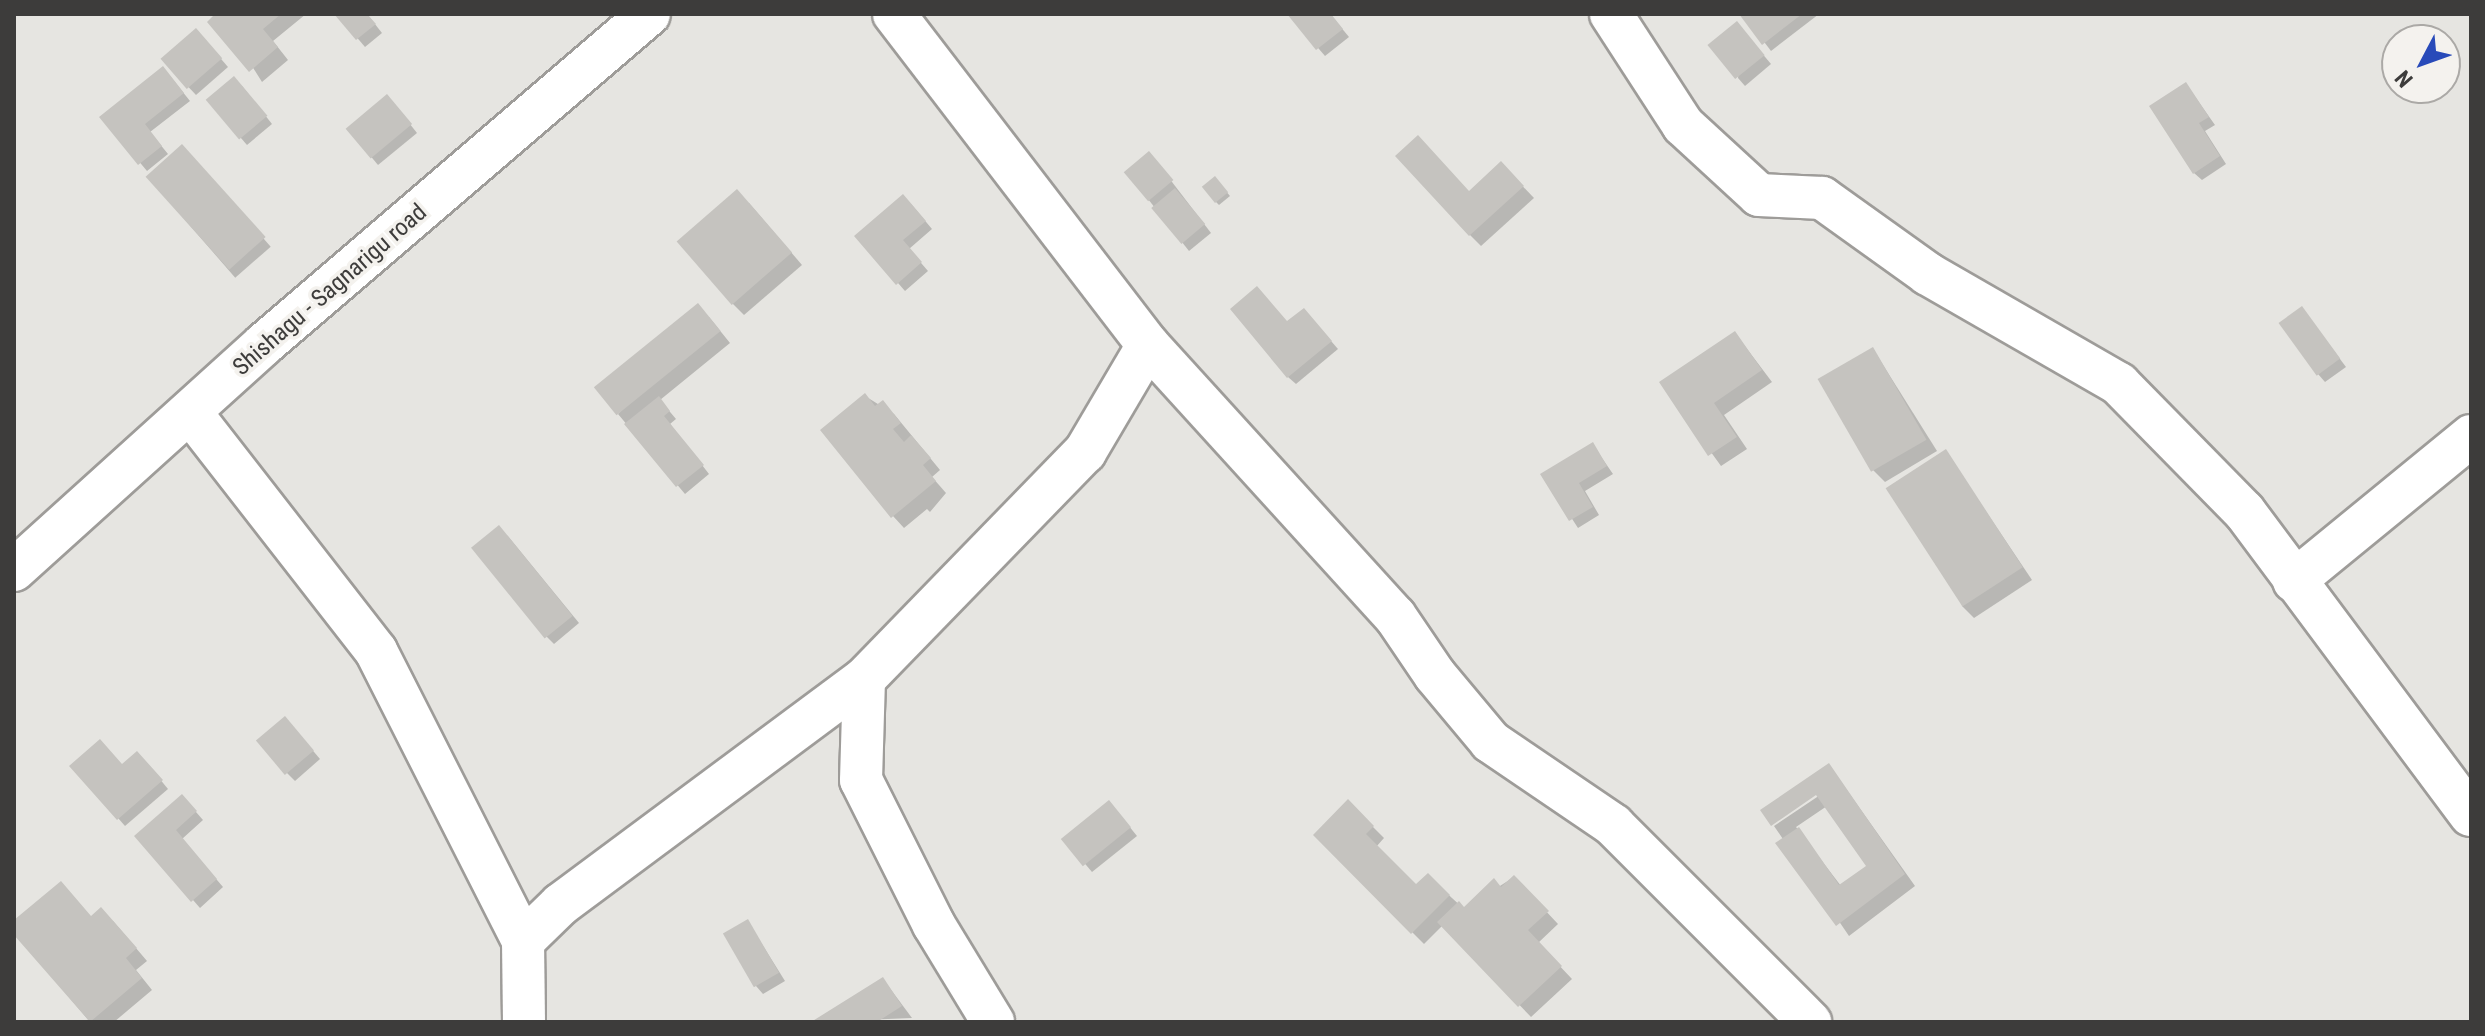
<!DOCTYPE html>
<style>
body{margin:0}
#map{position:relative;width:2485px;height:1036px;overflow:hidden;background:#e6e5e1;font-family:"Roboto Condensed",sans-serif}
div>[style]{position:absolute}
.shadow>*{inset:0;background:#0003;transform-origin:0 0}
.building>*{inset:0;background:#c5c3bf;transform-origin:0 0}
.roads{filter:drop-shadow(2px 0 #9e9c99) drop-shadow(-2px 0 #9e9c99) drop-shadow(0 2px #9e9c99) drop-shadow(0 -2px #9e9c99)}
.minor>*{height:42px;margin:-21px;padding:0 21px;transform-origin:21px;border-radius:21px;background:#fff}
span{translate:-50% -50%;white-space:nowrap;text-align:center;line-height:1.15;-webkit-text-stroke:7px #f4f2ee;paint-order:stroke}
.street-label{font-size:24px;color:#3d3c3b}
.frame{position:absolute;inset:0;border:16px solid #3d3c3b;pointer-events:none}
.north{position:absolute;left:2381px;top:24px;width:80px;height:80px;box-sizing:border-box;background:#f4f2ee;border:2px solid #aba9a6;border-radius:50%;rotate:229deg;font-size:22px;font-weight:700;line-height:32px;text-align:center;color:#3d3c3b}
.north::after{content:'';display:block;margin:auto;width:28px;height:36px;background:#284ab9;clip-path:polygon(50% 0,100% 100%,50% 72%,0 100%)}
</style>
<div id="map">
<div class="shadow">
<i style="clip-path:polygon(219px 14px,306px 14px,273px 41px,288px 60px,262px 82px)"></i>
<i style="clip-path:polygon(337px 14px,367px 14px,382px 33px,365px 47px)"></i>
<i style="clip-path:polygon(1289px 14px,1330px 14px,1349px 37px,1325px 56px)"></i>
<i style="clip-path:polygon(1743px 14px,1819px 14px,1771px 51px)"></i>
<i style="clip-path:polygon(1744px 32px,1771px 64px,1745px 86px,1738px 78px)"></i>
<i style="clip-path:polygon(203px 38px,228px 67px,196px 95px,163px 60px)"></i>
<i style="clip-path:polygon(170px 76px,190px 101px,150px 132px,168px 154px,147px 171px,102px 117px)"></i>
<i style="clip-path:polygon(2186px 84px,2215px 125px,2205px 131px,2226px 164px,2202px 180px,2194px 173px)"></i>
<i style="clip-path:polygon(242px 86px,272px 124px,247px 145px,208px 100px)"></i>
<i style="clip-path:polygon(394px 104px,417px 133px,378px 165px,348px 129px)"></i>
<i style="left:190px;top:154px;width:123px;height:47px;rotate:49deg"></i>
<i style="clip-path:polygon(1156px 161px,1211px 233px,1189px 251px,1148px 199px)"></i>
<i style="clip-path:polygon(1512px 175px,1534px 198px,1481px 246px,1470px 235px,1469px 193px)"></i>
<i style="clip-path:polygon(1218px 182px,1230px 196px,1219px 205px,1216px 202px)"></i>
<i style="clip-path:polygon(749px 203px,802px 265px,744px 315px,732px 303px)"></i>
<i style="clip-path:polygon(911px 204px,932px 229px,909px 249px,928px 271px,905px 291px,857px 236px)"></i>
<i style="clip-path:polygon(2302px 308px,2346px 367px,2325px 382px,2318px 374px)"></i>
<i style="clip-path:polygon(709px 317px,730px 343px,660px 400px,676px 419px,670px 424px,709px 474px,685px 494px,618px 414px)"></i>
<i style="clip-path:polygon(1311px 318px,1338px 349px,1296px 384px,1288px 377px,1288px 323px)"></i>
<i style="clip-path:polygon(1735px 333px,1772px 382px,1724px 415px,1747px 449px,1721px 466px,1661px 383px)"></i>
<i style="clip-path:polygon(1873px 349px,1937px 451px,1885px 482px,1873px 470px)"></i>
<i style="clip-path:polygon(865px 396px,894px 414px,940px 470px,932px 477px,946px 493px,930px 512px,927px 509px,904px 528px,893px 516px)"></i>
<i style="clip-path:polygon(1593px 445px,1613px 474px,1585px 491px,1599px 515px,1578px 528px,1543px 474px)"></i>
<i style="clip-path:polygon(1946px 452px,2032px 580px,1974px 618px,1962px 606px)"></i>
<i style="clip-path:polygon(507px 535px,579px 623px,554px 644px,547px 637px)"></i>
<i style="clip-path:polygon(292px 726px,320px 759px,295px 781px,287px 773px)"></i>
<i style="clip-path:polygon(145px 761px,168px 789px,125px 826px,118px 818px)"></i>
<i style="clip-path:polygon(evenodd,1829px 765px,1915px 886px,1849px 936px,1774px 826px,1826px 791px,1829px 765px,1827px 806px,1869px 867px,1841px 886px,1796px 827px,1827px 806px)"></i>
<i style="clip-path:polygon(1348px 802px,1384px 838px,1376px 847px,1416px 887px,1428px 876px,1464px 909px,1514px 877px,1558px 924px,1538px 943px,1572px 979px,1531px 1017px,1443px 925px,1424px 944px,1315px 835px)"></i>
<i style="clip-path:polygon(189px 804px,203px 820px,182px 839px,223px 887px,200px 908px,137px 836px)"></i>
<i style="clip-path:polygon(1116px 810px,1137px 836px,1092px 872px,1064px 839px)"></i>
<i style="clip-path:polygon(92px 918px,113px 921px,147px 961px,136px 970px,152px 990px,114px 1022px,90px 1022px,14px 932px,14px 922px)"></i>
<i style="clip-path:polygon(748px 922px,785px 981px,763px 994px,756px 986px)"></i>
<i style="clip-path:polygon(883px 979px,912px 1018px,814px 1022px)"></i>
</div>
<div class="building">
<i style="clip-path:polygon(215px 14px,281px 14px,263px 29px,278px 47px,249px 72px,207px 22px)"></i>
<i style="clip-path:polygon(334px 14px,367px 14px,376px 24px,356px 40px)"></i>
<i style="clip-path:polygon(1287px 14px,1331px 14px,1343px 29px,1316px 50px)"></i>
<i style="clip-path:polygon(1739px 14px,1802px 14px,1762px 45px)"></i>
<i style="left:1737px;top:21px;width:44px;height:38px;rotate:51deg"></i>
<i style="left:196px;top:28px;width:40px;height:47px;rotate:49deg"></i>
<i style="clip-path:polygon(163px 66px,184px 93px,145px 124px,162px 146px,138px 165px,99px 117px)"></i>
<i style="left:234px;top:76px;width:52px;height:37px;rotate:50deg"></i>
<i style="clip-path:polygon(2186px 82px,2209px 117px,2199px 123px,2220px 156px,2193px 174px,2149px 106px)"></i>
<i style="left:387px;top:94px;width:39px;height:54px;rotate:50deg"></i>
<i style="clip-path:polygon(1418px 135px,1469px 191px,1501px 161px,1524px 186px,1469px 236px,1395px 156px)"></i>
<i style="left:182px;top:144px;width:125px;height:49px;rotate:48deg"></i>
<i style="left:1149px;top:151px;width:38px;height:33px;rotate:50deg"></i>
<i style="left:1215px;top:176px;width:21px;height:17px;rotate:51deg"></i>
<i style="left:1175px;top:188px;width:47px;height:31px;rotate:50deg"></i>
<i style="left:737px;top:189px;width:84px;height:80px;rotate:49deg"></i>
<i style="clip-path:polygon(903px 194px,926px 221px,903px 240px,922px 262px,896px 285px,854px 236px)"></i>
<i style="clip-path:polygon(1257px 286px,1287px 321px,1304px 308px,1332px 341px,1287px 378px,1230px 309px)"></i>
<i style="left:698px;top:303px;width:36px;height:134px;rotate:51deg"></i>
<i style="left:2302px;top:306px;width:65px;height:29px;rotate:54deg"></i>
<i style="clip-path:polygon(1735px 331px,1762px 370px,1714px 403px,1737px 437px,1708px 456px,1659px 382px)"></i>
<i style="left:1873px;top:347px;width:107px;height:64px;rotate:60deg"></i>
<i style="clip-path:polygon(865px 393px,875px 406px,883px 400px,901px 423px,893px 429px,904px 442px,911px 435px,931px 458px,923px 465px,936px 481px,891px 518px,820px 430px)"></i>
<i style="clip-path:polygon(659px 396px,670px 411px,664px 416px,704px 465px,676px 487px,624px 424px)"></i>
<i style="clip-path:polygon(1593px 442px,1607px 466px,1579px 483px,1593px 507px,1569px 521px,1540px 474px)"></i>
<i style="left:1946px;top:449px;width:141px;height:72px;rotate:57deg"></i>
<i style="left:499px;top:525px;width:117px;height:36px;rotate:51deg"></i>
<i style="left:285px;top:716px;width:45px;height:38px;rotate:50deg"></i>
<i style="clip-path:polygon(100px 739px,122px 764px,137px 751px,163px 780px,117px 820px,69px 766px)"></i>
<i style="clip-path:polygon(1829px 763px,1905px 874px,1836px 926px,1775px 843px,1799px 827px,1839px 885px,1866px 866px,1816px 795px,1771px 826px,1760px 810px)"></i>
<i style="clip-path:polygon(182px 794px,197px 811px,176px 830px,217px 879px,191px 902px,134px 836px)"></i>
<i style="clip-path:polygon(1348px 799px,1374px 826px,1366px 834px,1416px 884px,1428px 873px,1450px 895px,1411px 934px,1313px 835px)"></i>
<i style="left:1109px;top:800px;width:35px;height:62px;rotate:51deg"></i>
<i style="clip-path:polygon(1514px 875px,1549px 911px,1528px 930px,1562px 966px,1518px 1007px,1437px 922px,1459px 901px,1464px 907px,1494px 878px,1501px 887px)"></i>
<i style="clip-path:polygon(61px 881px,91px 916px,101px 907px,137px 948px,126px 958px,142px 978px,90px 1022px,14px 935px,14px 920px)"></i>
<i style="left:748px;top:919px;width:62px;height:29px;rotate:60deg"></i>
<i style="clip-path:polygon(883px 977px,902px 1006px,877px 1022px,811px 1022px)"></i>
</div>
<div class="roads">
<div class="minor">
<i style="left:894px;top:14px;width:417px;rotate:52.5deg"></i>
<i style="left:1148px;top:345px;width:367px;rotate:47.7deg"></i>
<i style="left:1395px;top:616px;width:71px;rotate:55.9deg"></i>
<i style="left:1435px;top:675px;width:87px;rotate:50.1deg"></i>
<i style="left:1491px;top:742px;width:148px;rotate:34.2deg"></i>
<i style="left:1613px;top:825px;width:279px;rotate:45deg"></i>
<i style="left:1611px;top:14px;width:132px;rotate:57deg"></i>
<i style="left:1683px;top:125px;width:103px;rotate:42.6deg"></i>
<i style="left:1759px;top:195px;width:63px;rotate:2.7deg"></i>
<i style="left:1822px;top:198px;width:130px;rotate:35.6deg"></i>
<i style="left:1928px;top:274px;width:220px;rotate:29.9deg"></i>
<i style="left:2119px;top:384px;width:178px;rotate:45.5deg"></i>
<i style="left:2244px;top:511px;width:379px;rotate:53.3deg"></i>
<i style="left:190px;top:412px;width:303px;rotate:52.1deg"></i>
<i style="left:376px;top:651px;width:325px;rotate:63.1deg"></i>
<i style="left:14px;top:570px;width:337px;rotate:-42.1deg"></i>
<i style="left:264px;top:344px;width:507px;rotate:-40.6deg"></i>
<i style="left:2294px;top:581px;width:229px;rotate:-39.3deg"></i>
<i style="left:524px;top:1022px;width:81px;rotate:-90.7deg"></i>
<i style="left:523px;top:941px;width:53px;rotate:-44.2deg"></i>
<i style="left:561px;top:904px;width:377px;rotate:-36.6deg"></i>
<i style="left:993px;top:1022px;width:114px;rotate:-121.3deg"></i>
<i style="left:934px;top:925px;width:162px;rotate:-116.7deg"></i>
<i style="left:861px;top:780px;width:101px;rotate:-88.3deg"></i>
<i style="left:864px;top:679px;width:317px;rotate:-45.8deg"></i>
<i style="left:1085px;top:452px;width:124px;rotate:-59.5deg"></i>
</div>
</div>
<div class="street-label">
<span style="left:330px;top:290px;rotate:-41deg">Shishagu - Sagnarigu road</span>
</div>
<div class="frame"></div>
<div class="north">N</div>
</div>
